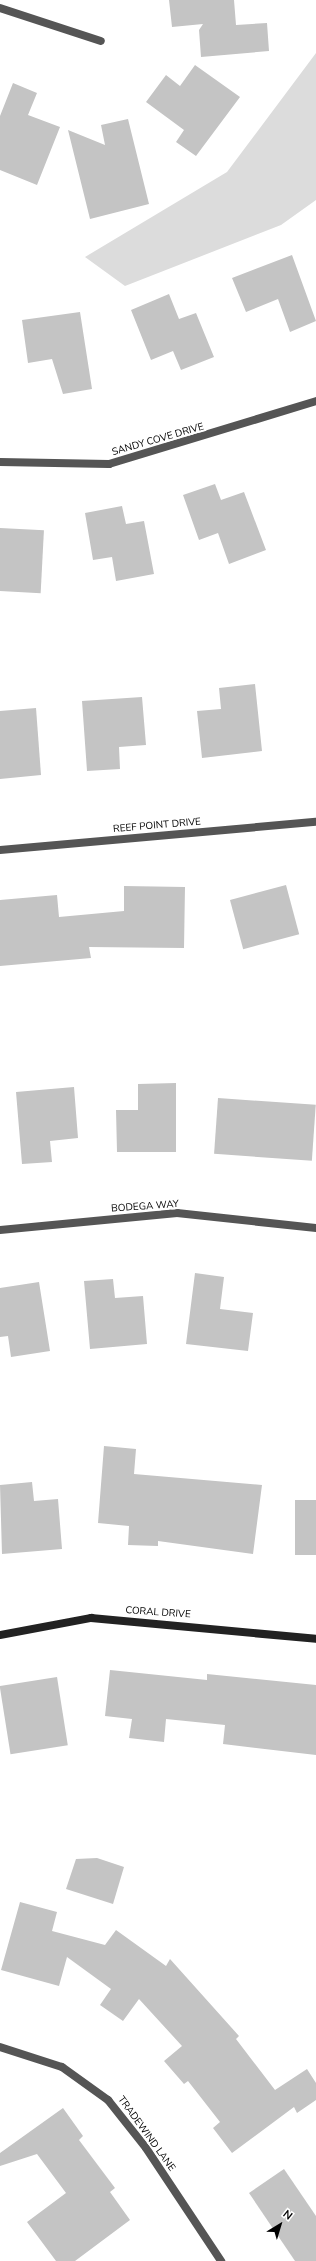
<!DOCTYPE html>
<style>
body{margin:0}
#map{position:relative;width:316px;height:2261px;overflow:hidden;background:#fff;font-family:"Nunito Sans",sans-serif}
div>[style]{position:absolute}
.green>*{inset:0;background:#dcdcdc}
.building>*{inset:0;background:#c4c4c4;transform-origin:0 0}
.street>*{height:8px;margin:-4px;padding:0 4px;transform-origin:4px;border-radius:4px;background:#555}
.secondary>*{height:8px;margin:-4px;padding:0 4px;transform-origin:4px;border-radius:4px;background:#222}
span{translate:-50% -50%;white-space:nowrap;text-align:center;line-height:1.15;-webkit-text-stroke:4px #fff;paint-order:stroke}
.street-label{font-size:10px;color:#000}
.north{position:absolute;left:260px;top:2205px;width:40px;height:40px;-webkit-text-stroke:3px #fff;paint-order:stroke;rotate:38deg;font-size:11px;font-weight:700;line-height:16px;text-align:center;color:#000}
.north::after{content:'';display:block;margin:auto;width:14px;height:18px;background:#000;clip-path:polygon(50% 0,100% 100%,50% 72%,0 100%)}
</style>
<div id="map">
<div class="green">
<i style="clip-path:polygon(316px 53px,316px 200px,281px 225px,125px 286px,85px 257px,227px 172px)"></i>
</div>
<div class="building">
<i style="clip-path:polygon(169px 0,234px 0,236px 25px,267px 23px,269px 51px,201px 57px,199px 30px,203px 24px,172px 27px)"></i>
<i style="clip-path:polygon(195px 65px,240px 97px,196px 156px,176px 142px,184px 130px,146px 102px,166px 75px,180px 86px)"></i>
<i style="clip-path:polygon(13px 83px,37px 93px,28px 115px,60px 127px,37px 185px,0 170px,0 116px)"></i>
<i style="clip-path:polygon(128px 119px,149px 204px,90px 219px,68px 130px,105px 145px,101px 125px)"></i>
<i style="clip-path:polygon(292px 255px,316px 321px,290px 332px,278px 299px,246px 312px,232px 278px)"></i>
<i style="clip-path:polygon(169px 294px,179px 319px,196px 313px,214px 357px,181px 370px,173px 351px,151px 360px,131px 310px)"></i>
<i style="clip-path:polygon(80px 312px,92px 389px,63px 394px,52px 359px,28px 363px,22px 320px)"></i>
<i style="clip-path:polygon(215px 484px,221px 500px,244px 492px,266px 550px,229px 564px,218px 533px,199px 540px,183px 495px)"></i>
<i style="clip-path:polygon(122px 506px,126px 524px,144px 521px,154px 574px,116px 581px,112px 557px,93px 560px,85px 513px)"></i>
<i style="left:0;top:528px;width:44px;height:63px;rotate:3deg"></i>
<i style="clip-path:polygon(255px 684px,262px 751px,202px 758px,197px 711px,221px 709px,219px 688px)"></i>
<i style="clip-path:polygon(142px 697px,146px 745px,119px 747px,120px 769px,87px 771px,82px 701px)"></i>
<i style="clip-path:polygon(36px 708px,41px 775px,0 779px,0 711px)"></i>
<i style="left:286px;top:885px;width:51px;height:58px;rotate:75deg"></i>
<i style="clip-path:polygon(124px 886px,185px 887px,184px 948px,89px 947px,91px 958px,0 966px,0 900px,57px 895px,59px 917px,124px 911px)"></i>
<i style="clip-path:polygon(176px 1083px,176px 1152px,117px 1152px,116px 1110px,138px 1110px,138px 1084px)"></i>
<i style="clip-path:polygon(74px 1087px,78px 1138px,50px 1141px,52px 1162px,22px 1164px,16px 1092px)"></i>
<i style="left:218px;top:1098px;width:98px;height:56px;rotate:4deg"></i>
<i style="clip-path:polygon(195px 1273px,224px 1277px,220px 1309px,253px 1313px,248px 1351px,186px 1344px)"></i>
<i style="clip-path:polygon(113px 1279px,115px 1298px,143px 1296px,147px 1344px,90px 1349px,84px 1281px)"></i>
<i style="clip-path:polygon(39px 1282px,50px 1351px,11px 1357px,8px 1336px,0 1337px,0 1288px)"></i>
<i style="clip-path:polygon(104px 1446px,136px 1449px,134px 1474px,262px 1485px,253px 1554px,158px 1541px,158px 1546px,128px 1545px,129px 1526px,98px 1523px)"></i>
<i style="clip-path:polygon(32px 1482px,34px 1501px,58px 1499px,62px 1549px,2px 1554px,0 1485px)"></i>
<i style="left:295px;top:1500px;width:21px;height:55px"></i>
<i style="clip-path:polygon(110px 1670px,207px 1680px,207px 1674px,316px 1685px,316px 1755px,223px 1744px,225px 1725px,166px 1719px,164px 1742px,129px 1738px,132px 1719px,105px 1716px)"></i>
<i style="left:57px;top:1677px;width:69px;height:58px;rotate:81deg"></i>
<i style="clip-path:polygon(97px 1858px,124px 1867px,113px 1904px,66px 1889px,76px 1859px)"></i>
<i style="clip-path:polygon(20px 1902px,57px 1912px,52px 1931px,105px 1945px,116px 1930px,166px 1966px,170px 1959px,239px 2036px,236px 2039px,275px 2090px,307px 2069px,316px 2083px,316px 2100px,297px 2113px,294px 2107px,232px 2153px,213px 2128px,220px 2122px,188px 2081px,184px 2084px,164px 2061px,182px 2046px,139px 1999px,123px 2021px,100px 2005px,111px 1989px,67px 1957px,59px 1986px,1px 1970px)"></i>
<i style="clip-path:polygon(63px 2108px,83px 2136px,79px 2140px,115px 2188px,110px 2192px,130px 2220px,75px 2261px,56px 2261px,27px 2222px,66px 2193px,37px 2154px,0 2166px,0 2153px)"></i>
<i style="clip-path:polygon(284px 2169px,316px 2216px,316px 2261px,295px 2261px,249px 2193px)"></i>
</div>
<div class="street">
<i style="left:0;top:8px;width:106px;rotate:18.1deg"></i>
<i style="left:0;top:462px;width:109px;rotate:1.1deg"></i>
<i style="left:109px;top:464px;width:216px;rotate:-16.9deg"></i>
<i style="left:0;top:850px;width:317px;rotate:-5.1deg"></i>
<i style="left:0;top:1230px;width:178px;rotate:-5.5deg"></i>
<i style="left:177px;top:1213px;width:140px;rotate:6.2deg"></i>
<i style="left:0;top:2047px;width:65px;rotate:17.9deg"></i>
<i style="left:62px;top:2067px;width:57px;rotate:35.7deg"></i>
<i style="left:108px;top:2100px;width:61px;rotate:51.6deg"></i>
<i style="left:146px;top:2148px;width:136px;rotate:56.4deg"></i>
</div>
<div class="secondary">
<i style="left:0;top:1635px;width:93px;rotate:-10.6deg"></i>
<i style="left:91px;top:1618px;width:226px;rotate:5.3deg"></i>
</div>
<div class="street-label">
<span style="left:158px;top:440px;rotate:-16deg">SANDY COVE DRIVE</span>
<span style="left:157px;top:826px;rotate:-5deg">REEF POINT DRIVE</span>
<span style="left:145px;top:1207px;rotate:-4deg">BODEGA WAY</span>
<span style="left:158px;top:1613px;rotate:4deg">CORAL DRIVE</span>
<span style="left:146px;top:2134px;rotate:54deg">TRADEWIND LANE</span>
</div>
<div class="north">N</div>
</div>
